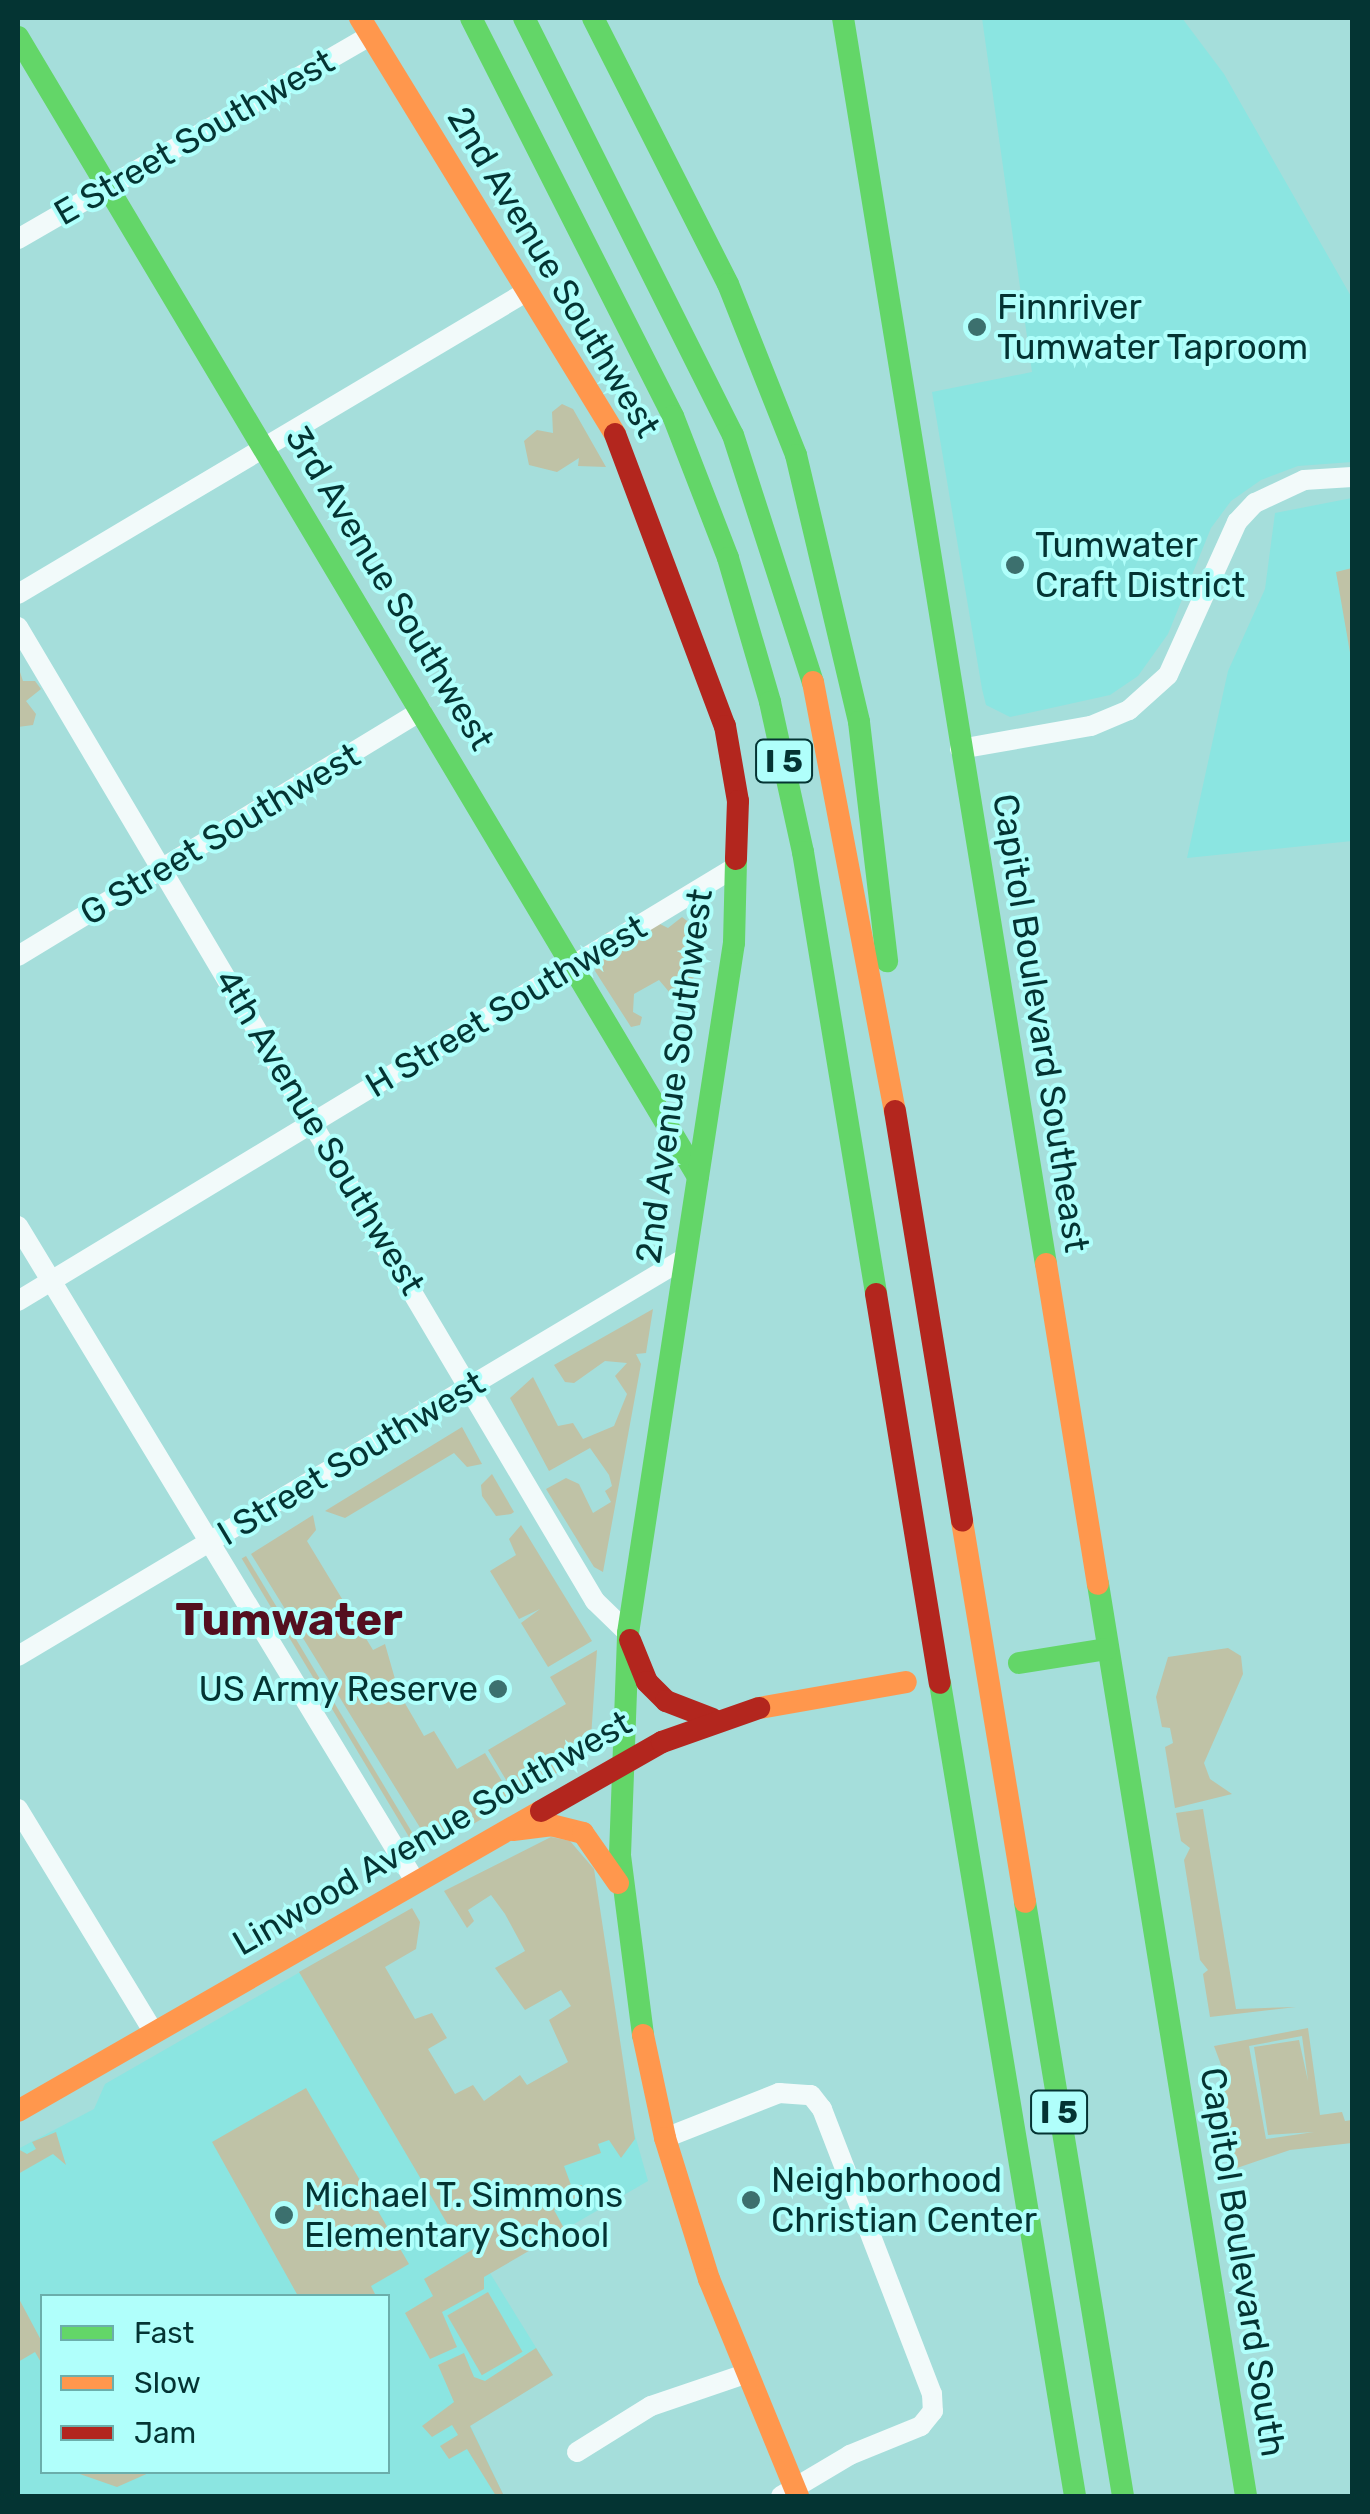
<!DOCTYPE html>
<style>
body{margin:0}
#map{position:relative;width:1370px;height:2514px;overflow:hidden;background:#a5dedb;font-family:Rubik,sans-serif}
div>[style]{position:absolute}
.built>*{inset:0;background:#8be5e1}
.green>*{inset:0;background:#bfc2a6;transform-origin:0 0}
.street>*{height:20px;margin:-10px;padding:0 10px;transform-origin:10px;border-radius:10px;background:#f2fafa}
.fast>*{height:22px;margin:-11px;padding:0 11px;transform-origin:11px;border-radius:11px;background:#63d668}
.slow>*{height:22px;margin:-11px;padding:0 11px;transform-origin:11px;border-radius:11px;background:#ff974d}
.jam>*{height:22px;margin:-11px;padding:0 11px;transform-origin:11px;border-radius:11px;background:#b3261e}
.dots>*{width:28px;height:28px;translate:-50% -50%;box-sizing:border-box;border:5px solid #b0fffb;border-radius:50%}
span{translate:-50% -50%;white-space:nowrap;text-align:center;line-height:1.15;-webkit-text-stroke:8px #b0fffb;paint-order:stroke}
.shield-label span{padding:2px 8px;background:#b0fffb;border:2px solid;border-radius:8px;-webkit-text-stroke-width:0}
.shield-label{font-size:32px;color:#043433;font-weight:700}
.street-label{font-size:35px;color:#043433}
.poi-label{font-size:35px;color:#043433}
.left{translate:0 -50%;text-align:left}
.right{translate:-100% -50%;text-align:right}
.district-label{font-size:45px;color:#540f1f;font-weight:700}
.frame{position:absolute;inset:0;border:20px solid #043433;pointer-events:none}
.legend{position:absolute;left:40px;top:2294px;width:350px;height:180px;box-sizing:border-box;background:#b0fffb;border:2px solid #6baeab;margin:0;padding:12px 18px;list-style:none;font-size:30px;color:#043433}
.legend li{display:flex;align-items:center;gap:20px;height:50px}
.legend b{width:50px;border:2px solid #6baeab}
</style>
<div id="map">
<div class="built">
<i style="clip-path:polygon(982px 18px,1182px 18px,1224px 74px,1352px 298px,1352px 462px,1298px 466px,1261px 480px,1231px 501px,1211px 528px,1168px 634px,1138px 676px,1110px 695px,1010px 717px,986px 705px,982px 689px,932px 392px,1032px 372px)"></i>
<i style="clip-path:polygon(1352px 498px,1352px 841px,1187px 858px,1228px 671px,1265px 589px,1275px 513px)"></i>
<i style="clip-path:polygon(evenodd,328px 1956px,495px 2198px,629px 2114px,648px 2181px,490px 2273px,553px 2375px,470px 2425px,504px 2496px,18px 2496px,18px 2149px,94px 2109px,105px 2084px,328px 1956px,42px 2296px,388px 2296px,388px 2472px,42px 2472px,42px 2296px)"></i>
</div>
<div class="green">
<i style="clip-path:polygon(562px 404px,573px 409px,606px 467px,578px 466px,579px 458px,557px 472px,529px 465px,524px 441px,537px 430px,553px 433px,552px 412px)"></i>
<i style="clip-path:polygon(1352px 568px,1352px 664px,1336px 572px)"></i>
<i style="clip-path:polygon(18px 666px,23px 681px,35px 681px,41px 689px,26px 701px,36px 714px,33px 725px,18px 727px)"></i>
<i style="clip-path:polygon(682px 917px,699px 930px,705px 948px,696px 958px,696px 975px,684px 989px,670px 993px,659px 980px,634px 994px,633px 1012px,642px 1017px,640px 1025px,631px 1027px,595px 971px,606px 933px,654px 921px,668px 928px)"></i>
<i style="clip-path:polygon(653px 1309px,646px 1353px,636px 1354px,641px 1364px,603px 1572px,594px 1567px,546px 1489px,566px 1478px,579px 1484px,593px 1513px,611px 1502px,605px 1491px,612px 1486px,609px 1475px,590px 1448px,549px 1471px,510px 1398px,533px 1377px,558px 1426px,573px 1423px,583px 1439px,614px 1426px,627px 1394px,615px 1376px,627px 1363px,605px 1361px,574px 1383px,565px 1382px,554px 1365px)"></i>
<i style="clip-path:polygon(462px 1427px,482px 1464px,467px 1467px,454px 1453px,345px 1518px,325px 1511px)"></i>
<i style="clip-path:polygon(492px 1474px,514px 1512px,511px 1514px,496px 1516px,482px 1496px,481px 1485px)"></i>
<i style="clip-path:polygon(313px 1515px,316px 1530px,307px 1541px,373px 1650px,385px 1644px,399px 1693px,424px 1736px,434px 1731px,457px 1769px,485px 1753px,514px 1801px,432px 1847px,251px 1554px)"></i>
<i style="clip-path:polygon(521px 1525px,592px 1641px,548px 1667px,521px 1623px,540px 1609px,519px 1619px,490px 1571px,516px 1555px,509px 1539px)"></i>
<i style="left:246px;top:1556px;width:338px;height:5px;rotate:59deg"></i>
<i style="clip-path:polygon(1228px 1648px,1241px 1656px,1243px 1674px,1204px 1763px,1210px 1779px,1232px 1794px,1175px 1808px,1165px 1747px,1173px 1743px,1170px 1728px,1162px 1727px,1156px 1697px,1168px 1657px)"></i>
<i style="clip-path:polygon(597px 1650px,590px 1752px,517px 1798px,488px 1750px,566px 1704px,550px 1677px)"></i>
<i style="clip-path:polygon(1203px 1809px,1236px 2009px,1296px 2007px,1210px 2017px,1203px 1974px,1208px 1970px,1200px 1960px,1184px 1860px,1190px 1848px,1181px 1841px,1176px 1813px)"></i>
<i style="clip-path:polygon(551px 1837px,570px 1841px,594px 1869px,635px 2139px,621px 2158px,609px 2140px,598px 2144px,601px 2153px,564px 2166px,571px 2185px,582px 2185px,577px 2197px,554px 2210px,565px 2230px,484px 2277px,484px 2289px,442px 2312px,457px 2347px,430px 2359px,405px 2313px,433px 2296px,424px 2279px,480px 2245px,471px 2229px,448px 2225px,299px 1972px,412px 1908px,420px 1922px,416px 1949px,385px 1967px,415px 2019px,432px 2013px,447px 2038px,428px 2049px,455px 2094px,473px 2085px,484px 2101px,520px 2075px,527px 2085px,568px 2062px,549px 2020px,571px 2006px,561px 1990px,525px 2010px,495px 1968px,525px 1951px,505px 1914px,491px 1895px,468px 1910px,474px 1921px,467px 1928px,444px 1891px)"></i>
<i style="clip-path:polygon(evenodd,1308px 2028px,1320px 2115px,1342px 2112px,1345px 2121px,1352px 2120px,1352px 2143px,1290px 2150px,1237px 2168px,1223px 2092px,1229px 2086px,1214px 2046px,1308px 2028px,1302px 2036px,1308px 2081px,1299px 2040px,1254px 2047px,1268px 2135px,1314px 2132px,1266px 2139px,1249px 2046px,1302px 2036px)"></i>
<i style="clip-path:polygon(306px 2088px,409px 2264px,371px 2286px,376px 2296px,298px 2296px,212px 2142px)"></i>
<i style="clip-path:polygon(56px 2132px,66px 2165px,53px 2154px,18px 2174px,18px 2149px,27px 2154px,36px 2149px,32px 2142px)"></i>
<i style="left:488px;top:2292px;width:69px;height:47px;rotate:60deg"></i>
<i style="clip-path:polygon(18px 2297px,42px 2342px,42px 2364px,35px 2352px,18px 2362px)"></i>
<i style="clip-path:polygon(536px 2348px,553px 2375px,470px 2426px,504px 2496px,496px 2496px,467px 2449px,449px 2459px,440px 2446px,458px 2435px,452px 2425px,432px 2437px,422px 2426px,454px 2402px,438px 2365px,464px 2353px,474px 2377px,485px 2381px)"></i>
<i style="clip-path:polygon(74px 2472px,151px 2472px,117px 2487px)"></i>
</div>
<div class="street">
<i style="left:18px;top:239px;width:408px;rotate:-30deg"></i>
<i style="left:18px;top:594px;width:591px;rotate:-30.73deg"></i>
<i style="left:18px;top:627px;width:1132px;rotate:59.36deg"></i>
<i style="left:595px;top:1601px;width:46px;rotate:44.1deg"></i>
<i style="left:960px;top:749px;width:133px;rotate:-10deg"></i>
<i style="left:1091px;top:726px;width:41px;rotate:-22.8deg"></i>
<i style="left:1129px;top:710px;width:52px;rotate:-41.9deg"></i>
<i style="left:1168px;top:675px;width:168px;rotate:-65.7deg"></i>
<i style="left:1237px;top:522px;width:26px;rotate:-47deg"></i>
<i style="left:1255px;top:503px;width:54px;rotate:-25.1deg"></i>
<i style="left:1304px;top:480px;width:48px;rotate:-3.6deg"></i>
<i style="left:18px;top:956px;width:472px;rotate:-31.3deg"></i>
<i style="left:18px;top:1226px;width:766px;rotate:58.78deg"></i>
<i style="left:18px;top:1301px;width:840px;rotate:-31.17deg"></i>
<i style="left:18px;top:1656px;width:777px;rotate:-30.82deg"></i>
<i style="left:18px;top:1809px;width:262px;rotate:58.7deg"></i>
<i style="left:665px;top:2138px;width:123px;rotate:-21.5deg"></i>
<i style="left:779px;top:2093px;width:32px;rotate:4deg"></i>
<i style="left:811px;top:2095px;width:18px;rotate:52deg"></i>
<i style="left:822px;top:2109px;width:305px;rotate:68.9deg"></i>
<i style="left:932px;top:2394px;width:17px;rotate:87deg"></i>
<i style="left:933px;top:2411px;width:19px;rotate:129deg"></i>
<i style="left:921px;top:2426px;width:77px;rotate:157.8deg"></i>
<i style="left:850px;top:2455px;width:80px;rotate:149.3deg"></i>
<i style="left:577px;top:2452px;width:87px;rotate:-31.9deg"></i>
<i style="left:651px;top:2406px;width:99px;rotate:-18.8deg"></i>
</div>
<div class="fast">
<i style="left:471px;top:18px;width:446px;rotate:63.1deg"></i>
<i style="left:673px;top:416px;width:152px;rotate:68.8deg"></i>
<i style="left:728px;top:558px;width:150px;rotate:73.7deg"></i>
<i style="left:770px;top:702px;width:154px;rotate:77.6deg"></i>
<i style="left:803px;top:852px;width:448px;rotate:80.6deg"></i>
<i style="left:524px;top:18px;width:466px;rotate:63.4deg"></i>
<i style="left:733px;top:435px;width:260px;rotate:72.1deg"></i>
<i style="left:593px;top:18px;width:298px;rotate:63.1deg"></i>
<i style="left:728px;top:284px;width:184px;rotate:68.3deg"></i>
<i style="left:796px;top:455px;width:274px;rotate:76.7deg"></i>
<i style="left:859px;top:722px;width:241px;rotate:83.3deg"></i>
<i style="left:843px;top:18px;width:1262px;rotate:80.75deg"></i>
<i style="left:18px;top:37px;width:1327px;rotate:59.18deg"></i>
<i style="left:1098px;top:1584px;width:924px;rotate:80.78deg"></i>
<i style="left:1019px;top:1663px;width:88px;rotate:-9.1deg"></i>
<i style="left:940px;top:1683px;width:824px;rotate:80.57deg"></i>
<i style="left:1025px;top:1902px;width:602px;rotate:80.63deg"></i>
<i style="left:643px;top:2035px;width:181px;rotate:-97.3deg"></i>
<i style="left:620px;top:1855px;width:222px;rotate:-87.9deg"></i>
<i style="left:628px;top:1633px;width:698px;rotate:-81.27deg"></i>
<i style="left:734px;top:943px;width:84px;rotate:-88.6deg"></i>
</div>
<div class="slow">
<i style="left:360px;top:18px;width:488px;rotate:58.5deg"></i>
<i style="left:813px;top:682px;width:437px;rotate:79.2deg"></i>
<i style="left:1046px;top:1264px;width:324px;rotate:80.8deg"></i>
<i style="left:962px;top:1521px;width:386px;rotate:80.6deg"></i>
<i style="left:759px;top:1708px;width:149px;rotate:-10deg"></i>
<i style="left:513px;top:1830px;width:38px;rotate:-7deg"></i>
<i style="left:551px;top:1825px;width:33px;rotate:14deg"></i>
<i style="left:583px;top:1833px;width:61px;rotate:55deg"></i>
<i style="left:643px;top:2035px;width:105px;rotate:77.9deg"></i>
<i style="left:665px;top:2138px;width:148px;rotate:72.7deg"></i>
<i style="left:709px;top:2279px;width:235px;rotate:67.7deg"></i>
<i style="left:18px;top:2111px;width:603px;rotate:-29.84deg"></i>
</div>
<div class="jam">
<i style="left:615px;top:434px;width:312px;rotate:69.4deg"></i>
<i style="left:725px;top:726px;width:76px;rotate:80.2deg"></i>
<i style="left:738px;top:801px;width:58px;rotate:92deg"></i>
<i style="left:895px;top:1111px;width:415px;rotate:80.7deg"></i>
<i style="left:876px;top:1294px;width:394px;rotate:80.7deg"></i>
<i style="left:630px;top:1640px;width:45px;rotate:68deg"></i>
<i style="left:647px;top:1682px;width:27px;rotate:45deg"></i>
<i style="left:666px;top:1701px;width:50px;rotate:21deg"></i>
<i style="left:541px;top:1811px;width:139px;rotate:-29.7deg"></i>
<i style="left:662px;top:1742px;width:103px;rotate:-19.3deg"></i>
</div>
<div class="dots">
<i style="left:977px;top:327px;background:#3c706e"></i>
<i style="left:1015px;top:565px;background:#3c706e"></i>
<i style="left:498px;top:1689px;background:#3c706e"></i>
<i style="left:751px;top:2200px;background:#3c706e"></i>
<i style="left:284px;top:2215px;background:#3c706e"></i>
</div>
<div class="shield-label">
<span style="left:784px;top:761px">I 5</span>
<span style="left:1059px;top:2112px">I 5</span>
</div>
<div class="street-label">
<span style="left:194px;top:137px;rotate:-30deg">E Street Southwest</span>
<span style="left:554px;top:272px;rotate:59deg">2nd Avenue Southwest</span>
<span style="left:390px;top:588px;rotate:59deg">3rd Avenue Southwest</span>
<span style="left:220px;top:834px;rotate:-31deg">G Street Southwest</span>
<span style="left:506px;top:1006px;rotate:-31deg">H Street Southwest</span>
<span style="left:1041px;top:1023px;rotate:81deg">Capitol Boulevard Southeast</span>
<span style="left:674px;top:1076px;rotate:-82deg">2nd Avenue Southwest</span>
<span style="left:320px;top:1132px;rotate:59deg">4th Avenue Southwest</span>
<span style="left:351px;top:1458px;rotate:-31deg">I Street Southwest</span>
<span style="left:432px;top:1833px;rotate:-30deg">Linwood Avenue Southwest</span>
<span style="left:1243px;top:2262px;rotate:81deg">Capitol Boulevard South</span>
</div>
<div class="poi-label">
<span class="left" style="left:997px;top:327px">Finnriver<br>Tumwater Taproom</span>
<span class="left" style="left:1035px;top:565px">Tumwater<br>Craft District</span>
<span class="right" style="left:478px;top:1689px">US Army Reserve</span>
<span class="left" style="left:771px;top:2200px">Neighborhood<br>Christian Center</span>
<span class="left" style="left:304px;top:2215px">Michael T. Simmons<br>Elementary School</span>
</div>
<div class="district-label">
<span style="left:289px;top:1620px">Tumwater</span>
</div>
<div class="frame"></div>
<ul class="legend">
<li><b style="height:12px;background:#63d668"></b>Fast</li>
<li><b style="height:12px;background:#ff974d"></b>Slow</li>
<li><b style="height:12px;background:#b3261e"></b>Jam</li>
</ul>
</div>
